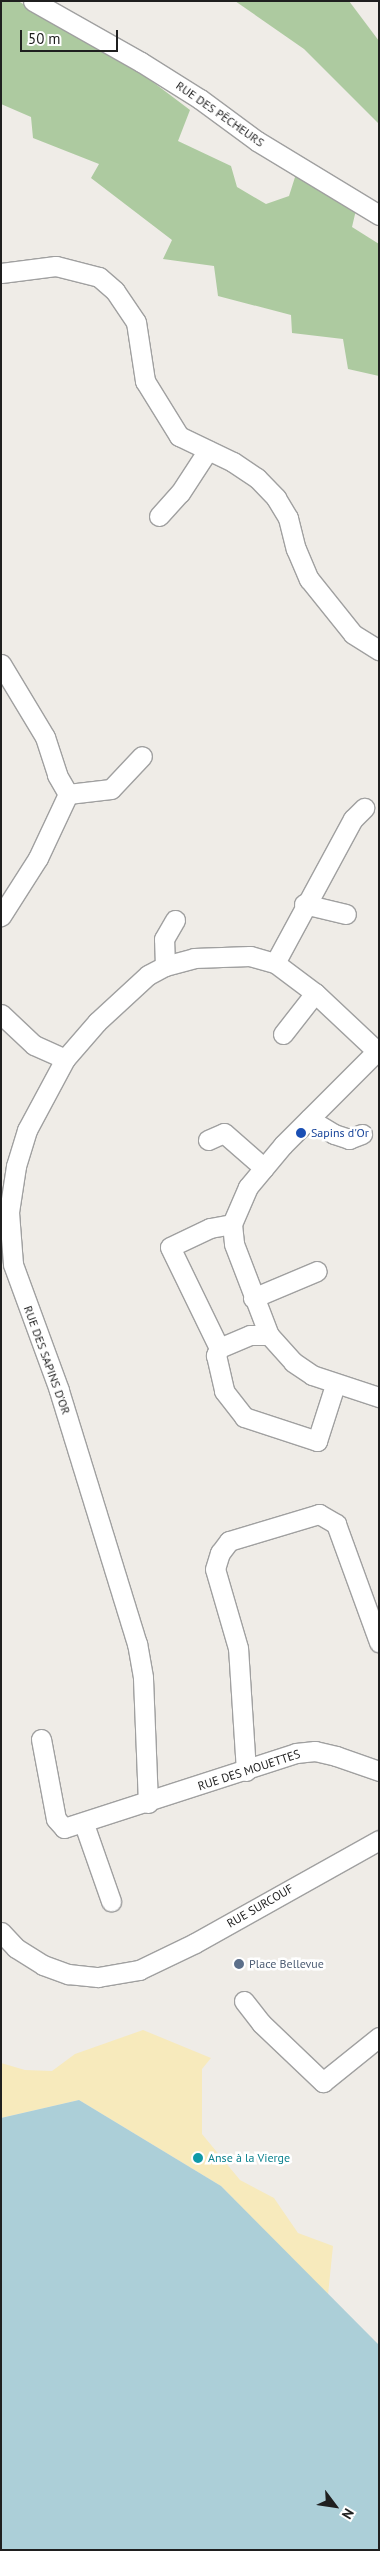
<!DOCTYPE html>
<meta charset="utf-8">
<style>
body{margin:0}
#map{position:relative;width:380px;height:2551px;overflow:hidden;background:#efece7;font-family:"PT Sans",sans-serif}
div>[style]{position:absolute}
.forest>*{inset:0;background:#adcaa0}
.sand>*{inset:0;background:#f7eabc}
.water>*{inset:0;background:#accfd8}
.roads{filter:drop-shadow(1px 0 #a0a0a0) drop-shadow(-1px 0 #a0a0a0) drop-shadow(0 1px #a0a0a0) drop-shadow(0 -1px #a0a0a0)}
.minor>*{height:19px;margin:-9.5px;padding:0 9.5px;transform-origin:9.5px;border-radius:9.5px;background:#fff}
.dots>*{width:14px;height:14px;translate:-50% -50%;box-sizing:border-box;border:2px solid #fff;border-radius:50%}
span{translate:-50% -50%;white-space:nowrap;text-align:center;line-height:1.15;-webkit-text-stroke:5px #fff;paint-order:stroke}
.street-label{font-size:12px;color:#1f1f1f}
.transit-label{font-size:12px;color:#164399}
.left{translate:0 -50%;text-align:left}
.service-label{font-size:12px;color:#4e5e75}
.culture-label{font-size:12px;color:#0d838f}
.frame{position:absolute;inset:0;border:2px solid #1f1f1f;pointer-events:none}
.north{position:absolute;left:310px;top:2481px;width:50px;height:50px;-webkit-text-stroke:4px #fff;paint-order:stroke;rotate:121deg;font-size:14px;font-weight:700;line-height:20px;text-align:center;color:#1f1f1f}
.north::after{content:'';display:block;margin:auto;width:18px;height:22px;background:#1f1f1f;clip-path:polygon(50% 0,100% 100%,50% 72%,0 100%)}
.scale{position:absolute;left:20px;top:30px;width:98px;height:22px;box-sizing:border-box;border:2px solid #1f1f1f;border-top:0;padding-left:6px;font-size:15px;line-height:18px;white-space:nowrap;color:#1f1f1f;-webkit-text-stroke:4px #fff;paint-order:stroke}
</style>
<div id="map">
<div class="forest">
<i style="clip-path:polygon(1px 1px,18px 1px,137px 70px,190px 110px,178px 141px,231px 166px,237px 187px,266px 204px,289px 196px,296px 174px,356px 210px,352px 227px,379px 244px,379px 376px,348px 369px,343px 339px,292px 333px,291px 315px,218px 296px,214px 266px,163px 259px,172px 240px,91px 178px,99px 164px,33px 138px,31px 117px,1px 104px)"></i>
<i style="clip-path:polygon(235px 1px,349px 1px,379px 41px,379px 124px,304px 49px)"></i>
</div>
<div class="sand">
<i style="clip-path:polygon(143px 2030px,211px 2058px,202px 2069px,202px 2134px,240px 2180px,274px 2198px,298px 2233px,333px 2246px,328px 2295px,221px 2186px,79px 2100px,1px 2118px,1px 2063px,25px 2070px,52px 2071px,75px 2054px)"></i>
</div>
<div class="water">
<i style="clip-path:polygon(79px 2100px,221px 2186px,379px 2345px,379px 2550px,1px 2550px,1px 2118px)"></i>
</div>
<div class="roads">
<div class="minor">
<i style="left:33px;top:1px;width:124px;rotate:29.5deg"></i>
<i style="left:141px;top:62px;width:70px;rotate:32.1deg"></i>
<i style="left:200px;top:99px;width:71px;rotate:36.4deg"></i>
<i style="left:257px;top:141px;width:143px;rotate:31.2deg"></i>
<i style="left:1px;top:273px;width:55px;rotate:-7.3deg"></i>
<i style="left:56px;top:266px;width:44px;rotate:14.3deg"></i>
<i style="left:99px;top:277px;width:21px;rotate:41deg"></i>
<i style="left:115px;top:291px;width:37px;rotate:56deg"></i>
<i style="left:136px;top:322px;width:60px;rotate:81.3deg"></i>
<i style="left:145px;top:381px;width:65px;rotate:58.3deg"></i>
<i style="left:179px;top:436px;width:60px;rotate:25.7deg"></i>
<i style="left:233px;top:462px;width:29px;rotate:34deg"></i>
<i style="left:257px;top:478px;width:28px;rotate:46deg"></i>
<i style="left:276px;top:498px;width:23px;rotate:59deg"></i>
<i style="left:288px;top:518px;width:32px;rotate:76deg"></i>
<i style="left:296px;top:549px;width:33px;rotate:67deg"></i>
<i style="left:309px;top:579px;width:70px;rotate:51.3deg"></i>
<i style="left:353px;top:634px;width:31px;rotate:32deg"></i>
<i style="left:159px;top:516px;width:31px;rotate:-48deg"></i>
<i style="left:180px;top:493px;width:51px;rotate:-56.9deg"></i>
<i style="left:1px;top:664px;width:85px;rotate:58.9deg"></i>
<i style="left:45px;top:737px;width:40px;rotate:72deg"></i>
<i style="left:57px;top:775px;width:22px;rotate:60deg"></i>
<i style="left:68px;top:794px;width:71px;rotate:115.1deg"></i>
<i style="left:38px;top:858px;width:69px;rotate:122.5deg"></i>
<i style="left:68px;top:794px;width:43px;rotate:-6.6deg"></i>
<i style="left:111px;top:789px;width:45px;rotate:-46.8deg"></i>
<i style="left:304px;top:904px;width:43px;rotate:13.4deg"></i>
<i style="left:275px;top:963px;width:164px;rotate:-61.6deg"></i>
<i style="left:353px;top:819px;width:16px;rotate:-45deg"></i>
<i style="left:165px;top:966px;width:27px;rotate:-92deg"></i>
<i style="left:164px;top:939px;width:22px;rotate:-60deg"></i>
<i style="left:1px;top:1014px;width:45px;rotate:43.2deg"></i>
<i style="left:34px;top:1045px;width:34px;rotate:24deg"></i>
<i style="left:283px;top:1034px;width:52px;rotate:-52deg"></i>
<i style="left:377px;top:1051px;width:133px;rotate:135deg"></i>
<i style="left:283px;top:1145px;width:55px;rotate:129.8deg"></i>
<i style="left:248px;top:1187px;width:40px;rotate:113.4deg"></i>
<i style="left:232px;top:1224px;width:20px;rotate:84deg"></i>
<i style="left:234px;top:1244px;width:97px;rotate:69deg"></i>
<i style="left:269px;top:1335px;width:36px;rotate:48deg"></i>
<i style="left:293px;top:1362px;width:23px;rotate:34deg"></i>
<i style="left:312px;top:1375px;width:71px;rotate:18.2deg"></i>
<i style="left:309px;top:1119px;width:29px;rotate:31deg"></i>
<i style="left:334px;top:1134px;width:16px;rotate:18deg"></i>
<i style="left:349px;top:1139px;width:14px;rotate:-21deg"></i>
<i style="left:208px;top:1140px;width:17px;rotate:-24deg"></i>
<i style="left:224px;top:1133px;width:53px;rotate:41.2deg"></i>
<i style="left:253px;top:1298px;width:69px;rotate:-22.9deg"></i>
<i style="left:269px;top:1335px;width:19px;rotate:180deg"></i>
<i style="left:250px;top:1335px;width:34px;rotate:157deg"></i>
<i style="left:219px;top:1348px;width:8px;rotate:113deg"></i>
<i style="left:216px;top:1355px;width:37px;rotate:77deg"></i>
<i style="left:224px;top:1391px;width:33px;rotate:52deg"></i>
<i style="left:244px;top:1417px;width:77px;rotate:18.2deg"></i>
<i style="left:317px;top:1441px;width:59px;rotate:-72.2deg"></i>
<i style="left:219px;top:1348px;width:112px;rotate:-115.9deg"></i>
<i style="left:170px;top:1247px;width:44px;rotate:-25.4deg"></i>
<i style="left:210px;top:1228px;width:22px;rotate:-10deg"></i>
<i style="left:41px;top:1739px;width:81px;rotate:79.4deg"></i>
<i style="left:56px;top:1819px;width:12px;rotate:48deg"></i>
<i style="left:64px;top:1828px;width:244px;rotate:-17.9deg"></i>
<i style="left:296px;top:1753px;width:19px;rotate:-6deg"></i>
<i style="left:315px;top:1751px;width:22px;rotate:13deg"></i>
<i style="left:336px;top:1756px;width:46px;rotate:19.2deg"></i>
<i style="left:246px;top:1771px;width:123px;rotate:-93.7deg"></i>
<i style="left:238px;top:1648px;width:82px;rotate:-106.2deg"></i>
<i style="left:215px;top:1569px;width:17px;rotate:-73deg"></i>
<i style="left:220px;top:1553px;width:15px;rotate:-53deg"></i>
<i style="left:229px;top:1541px;width:94px;rotate:-16.7deg"></i>
<i style="left:319px;top:1514px;width:20px;rotate:30deg"></i>
<i style="left:336px;top:1524px;width:126px;rotate:70deg"></i>
<i style="left:148px;top:1803px;width:126px;rotate:-92.3deg"></i>
<i style="left:143px;top:1677px;width:34px;rotate:-100deg"></i>
<i style="left:137px;top:1644px;width:266px;rotate:-107.1deg"></i>
<i style="left:59px;top:1390px;width:134px;rotate:-110.1deg"></i>
<i style="left:13px;top:1264px;width:52px;rotate:-94.4deg"></i>
<i style="left:9px;top:1212px;width:47px;rotate:-81.3deg"></i>
<i style="left:16px;top:1166px;width:38px;rotate:-73deg"></i>
<i style="left:27px;top:1130px;width:81px;rotate:-61.8deg"></i>
<i style="left:65px;top:1059px;width:49px;rotate:-49.1deg"></i>
<i style="left:97px;top:1022px;width:69px;rotate:-42.7deg"></i>
<i style="left:148px;top:975px;width:19px;rotate:-28deg"></i>
<i style="left:165px;top:966px;width:30px;rotate:-15deg"></i>
<i style="left:194px;top:958px;width:56px;rotate:-2deg"></i>
<i style="left:250px;top:956px;width:26px;rotate:16deg"></i>
<i style="left:275px;top:963px;width:50px;rotate:36.9deg"></i>
<i style="left:315px;top:993px;width:88px;rotate:43.2deg"></i>
<i style="left:84px;top:1824px;width:82px;rotate:70.7deg"></i>
<i style="left:1px;top:1932px;width:22px;rotate:47deg"></i>
<i style="left:16px;top:1948px;width:32px;rotate:32deg"></i>
<i style="left:43px;top:1965px;width:27px;rotate:20deg"></i>
<i style="left:68px;top:1974px;width:30px;rotate:6deg"></i>
<i style="left:98px;top:1977px;width:42px;rotate:-9.7deg"></i>
<i style="left:139px;top:1970px;width:62px;rotate:-25.7deg"></i>
<i style="left:195px;top:1943px;width:211px;rotate:-29.2deg"></i>
<i style="left:244px;top:2001px;width:28px;rotate:52deg"></i>
<i style="left:261px;top:2023px;width:86px;rotate:43.6deg"></i>
<i style="left:323px;top:2082px;width:72px;rotate:-38.8deg"></i>
</div>
</div>
<div class="dots">
<i style="left:301px;top:1133px;background:#1a4fb4"></i>
<i style="left:239px;top:1964px;background:#5c6f8a"></i>
<i style="left:198px;top:2158px;background:#0f9aa8"></i>
</div>
<div class="street-label">
<span style="left:220px;top:114px;rotate:35deg">RUE DES PÊCHEURS</span>
<span style="left:47px;top:1360px;rotate:70deg">RUE DES SAPINS D'OR</span>
<span style="left:249px;top:1770px;rotate:-18deg">RUE DES MOUETTES</span>
<span style="left:260px;top:1906px;rotate:-30deg">RUE SURCOUF</span>
</div>
<div class="transit-label">
<span class="left" style="left:311px;top:1133px">Sapins d'Or</span>
</div>
<div class="service-label">
<span class="left" style="left:249px;top:1964px">Place Bellevue</span>
</div>
<div class="culture-label">
<span class="left" style="left:208px;top:2158px">Anse à la Vierge</span>
</div>
<div class="frame"></div>
<div class="north">N</div>
<div class="scale">50 m</div>
</div>
